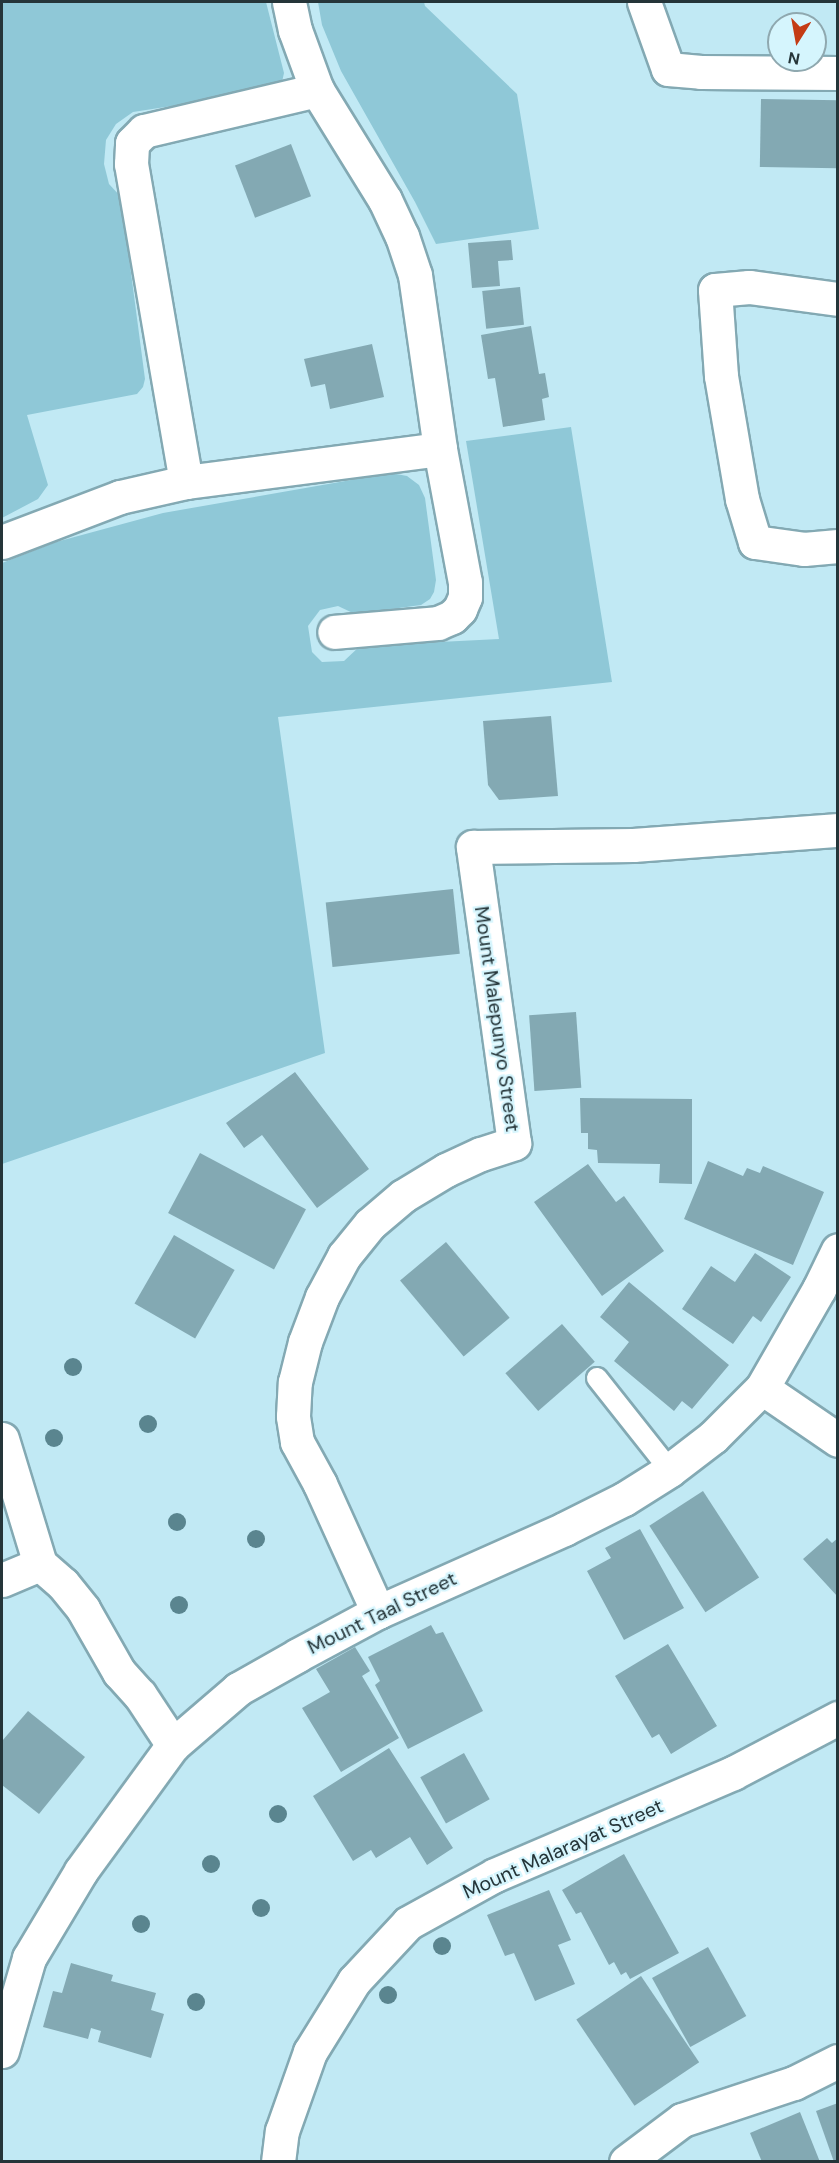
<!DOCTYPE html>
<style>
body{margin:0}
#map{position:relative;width:839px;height:2163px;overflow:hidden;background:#c1e9f4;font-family:"DM Sans",sans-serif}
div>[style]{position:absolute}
.green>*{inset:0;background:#8fc8d7}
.building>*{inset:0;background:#83a9b3;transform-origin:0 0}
.roads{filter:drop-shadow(2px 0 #83a9b3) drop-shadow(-2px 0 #83a9b3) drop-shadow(0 2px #83a9b3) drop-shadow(0 -2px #83a9b3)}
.service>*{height:20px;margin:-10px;padding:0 10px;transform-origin:10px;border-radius:10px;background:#fff}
.minor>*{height:33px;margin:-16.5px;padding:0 16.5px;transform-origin:16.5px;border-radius:16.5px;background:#fff}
.trees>*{width:18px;height:18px;margin:-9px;border-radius:50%;background:#5a858f}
span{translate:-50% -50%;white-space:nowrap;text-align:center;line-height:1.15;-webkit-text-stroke:4.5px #d5f5fd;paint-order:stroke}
.street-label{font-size:20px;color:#253539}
.frame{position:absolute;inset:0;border:3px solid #253539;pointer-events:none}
.north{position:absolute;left:767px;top:12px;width:60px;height:60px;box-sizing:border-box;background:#d5f5fd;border:2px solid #8fa8af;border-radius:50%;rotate:191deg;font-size:16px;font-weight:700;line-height:24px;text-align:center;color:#253539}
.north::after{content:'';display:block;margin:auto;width:21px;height:27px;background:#c43b14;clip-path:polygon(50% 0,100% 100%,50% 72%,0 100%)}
</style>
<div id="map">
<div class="green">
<i style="clip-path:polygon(2px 2px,266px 2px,284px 73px,282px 82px,276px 90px,133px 112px,116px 124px,106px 140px,104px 164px,109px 184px,121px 197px,145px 379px,143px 387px,137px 394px,27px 415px,48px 485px,38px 499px,2px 518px)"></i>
<i style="clip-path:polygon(318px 2px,424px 2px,425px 6px,517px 94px,539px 229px,436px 244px,415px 202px,341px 71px,322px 25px)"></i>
<i style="clip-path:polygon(571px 427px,612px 682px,278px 717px,325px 1053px,2px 1164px,2px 563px,56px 542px,163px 513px,391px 473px,407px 476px,419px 485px,425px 498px,436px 580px,434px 592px,430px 599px,421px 605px,355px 614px,338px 606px,320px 610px,308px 626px,312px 652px,322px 662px,344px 661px,360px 646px,499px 639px,466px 441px)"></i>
</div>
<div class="building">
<i style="left:761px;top:99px;width:77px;height:68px;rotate:1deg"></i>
<i style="left:291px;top:144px;width:56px;height:60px;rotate:69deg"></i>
<i style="clip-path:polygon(511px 240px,513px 260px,498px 261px,500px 286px,472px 288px,468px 243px)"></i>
<i style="left:520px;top:287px;width:38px;height:38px;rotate:84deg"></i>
<i style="clip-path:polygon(531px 326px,539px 374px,545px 373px,549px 397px,542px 399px,545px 420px,503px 427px,495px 378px,488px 379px,481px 335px)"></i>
<i style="clip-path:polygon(372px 344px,384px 397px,330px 409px,325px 384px,311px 387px,304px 359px)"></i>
<i style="clip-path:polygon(551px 716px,558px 796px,499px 800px,488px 785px,483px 721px)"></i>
<i style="left:453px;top:889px;width:65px;height:128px;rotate:84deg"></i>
<i style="left:576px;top:1012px;width:76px;height:47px;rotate:86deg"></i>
<i style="clip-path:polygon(295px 1072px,369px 1169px,317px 1208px,262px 1135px,244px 1148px,226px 1123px)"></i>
<i style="clip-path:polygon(580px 1098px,692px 1099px,692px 1184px,659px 1183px,660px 1164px,598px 1163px,597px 1150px,588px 1149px,588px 1133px,581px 1133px)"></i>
<i style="left:200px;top:1153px;width:120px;height:68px;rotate:28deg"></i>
<i style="clip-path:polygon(708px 1161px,743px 1176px,747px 1168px,760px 1173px,763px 1166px,824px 1192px,793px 1265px,684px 1219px)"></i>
<i style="clip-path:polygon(588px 1164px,616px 1202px,624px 1196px,664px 1251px,602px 1296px,534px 1202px)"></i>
<i style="left:174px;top:1235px;width:70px;height:79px;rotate:30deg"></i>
<i style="left:446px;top:1242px;width:99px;height:60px;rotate:50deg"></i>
<i style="clip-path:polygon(755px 1253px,791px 1277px,761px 1322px,753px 1316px,733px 1344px,682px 1309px,711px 1266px,735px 1282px)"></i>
<i style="clip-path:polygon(629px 1282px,729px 1365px,692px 1409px,682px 1401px,674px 1411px,614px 1361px,629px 1342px,600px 1317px)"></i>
<i style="left:562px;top:1324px;width:50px;height:75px;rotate:49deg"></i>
<i style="left:703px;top:1491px;width:103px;height:64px;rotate:57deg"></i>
<i style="clip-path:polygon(640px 1529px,684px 1608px,624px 1640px,587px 1571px,611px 1558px,605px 1548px)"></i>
<i style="clip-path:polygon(827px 1538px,832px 1543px,838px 1538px,838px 1597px,803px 1559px)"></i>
<i style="clip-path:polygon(431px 1625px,436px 1634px,443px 1632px,483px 1711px,408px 1749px,375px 1685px,380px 1681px,368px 1657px)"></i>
<i style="clip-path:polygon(668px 1644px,717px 1726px,671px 1754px,659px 1734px,652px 1738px,615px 1676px)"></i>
<i style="clip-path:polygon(355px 1647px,370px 1671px,362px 1676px,399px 1738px,341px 1772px,302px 1708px,330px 1692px,316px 1669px)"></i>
<i style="clip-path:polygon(28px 1711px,85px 1757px,39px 1814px,2px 1785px,2px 1741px)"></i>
<i style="clip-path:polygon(389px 1748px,453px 1848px,427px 1865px,410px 1837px,376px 1858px,371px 1850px,353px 1861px,313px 1796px)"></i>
<i style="left:464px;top:1753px;width:53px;height:50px;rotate:61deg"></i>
<i style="clip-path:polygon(624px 1854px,679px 1953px,630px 1979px,626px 1972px,621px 1975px,614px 1962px,609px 1965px,581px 1912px,576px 1914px,562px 1890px)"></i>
<i style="clip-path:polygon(549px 1890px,571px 1940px,558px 1945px,575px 1984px,535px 2001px,514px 1953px,505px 1956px,487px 1915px)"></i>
<i style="left:708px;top:1947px;width:79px;height:64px;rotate:61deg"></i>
<i style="clip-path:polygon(71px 1963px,113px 1975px,111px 1981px,156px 1993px,151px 2010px,164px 2014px,151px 2058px,98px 2042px,101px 2031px,91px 2028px,88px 2039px,43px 2027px,53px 1991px,62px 1993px)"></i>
<i style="left:641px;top:1976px;width:104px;height:78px;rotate:56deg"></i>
<i style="clip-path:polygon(838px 2103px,838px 2162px,834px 2162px,816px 2111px)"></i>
<i style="clip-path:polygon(800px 2112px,820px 2162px,762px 2162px,750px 2133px)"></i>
</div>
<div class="roads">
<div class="service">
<i style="left:597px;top:1378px;width:117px;rotate:51.6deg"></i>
</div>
<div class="minor">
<i style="left:289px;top:2px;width:29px;rotate:78deg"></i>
<i style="left:295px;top:30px;width:64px;rotate:69.9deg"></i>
<i style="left:317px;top:90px;width:129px;rotate:58.3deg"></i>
<i style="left:385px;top:200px;width:40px;rotate:65deg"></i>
<i style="left:402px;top:236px;width:41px;rotate:71.6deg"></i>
<i style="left:415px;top:275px;width:176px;rotate:81.8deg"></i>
<i style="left:440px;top:449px;width:135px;rotate:79.4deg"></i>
<i style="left:465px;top:582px;width:15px;rotate:90deg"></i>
<i style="left:465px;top:597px;width:13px;rotate:113deg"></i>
<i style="left:460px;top:609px;width:11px;rotate:135deg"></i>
<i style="left:452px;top:617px;width:15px;rotate:157deg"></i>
<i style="left:438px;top:623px;width:104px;rotate:175.1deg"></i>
<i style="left:644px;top:2px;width:71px;rotate:70.3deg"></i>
<i style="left:668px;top:69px;width:33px;rotate:5deg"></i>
<i style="left:701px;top:72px;width:137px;rotate:0.4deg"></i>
<i style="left:838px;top:299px;width:90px;rotate:-172.3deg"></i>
<i style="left:749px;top:287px;width:34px;rotate:175deg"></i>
<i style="left:715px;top:290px;width:86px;rotate:86deg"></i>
<i style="left:721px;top:376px;width:125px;rotate:80.3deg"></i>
<i style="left:742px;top:499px;width:45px;rotate:73.2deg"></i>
<i style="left:755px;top:542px;width:49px;rotate:8.1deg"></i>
<i style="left:804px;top:549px;width:34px;rotate:-5deg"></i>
<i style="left:186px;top:482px;width:323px;rotate:-99.8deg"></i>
<i style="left:131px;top:164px;width:21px;rotate:-87deg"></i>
<i style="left:132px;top:143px;width:17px;rotate:-45deg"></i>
<i style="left:144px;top:131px;width:178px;rotate:-13.3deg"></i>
<i style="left:2px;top:542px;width:126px;rotate:-20.9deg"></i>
<i style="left:120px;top:497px;width:68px;rotate:-12.8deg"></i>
<i style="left:186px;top:482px;width:256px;rotate:-7.4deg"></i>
<i style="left:762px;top:1388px;width:92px;rotate:34.4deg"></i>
<i style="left:2px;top:1439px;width:131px;rotate:73.1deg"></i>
<i style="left:40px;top:1564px;width:30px;rotate:41deg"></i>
<i style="left:63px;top:1584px;width:32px;rotate:51deg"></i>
<i style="left:83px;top:1609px;width:73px;rotate:60.3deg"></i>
<i style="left:119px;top:1672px;width:31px;rotate:48deg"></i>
<i style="left:140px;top:1695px;width:60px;rotate:56.6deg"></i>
<i style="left:2px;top:1580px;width:41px;rotate:-22.8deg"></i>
<i style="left:378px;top:1612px;width:141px;rotate:-114.4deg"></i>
<i style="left:320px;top:1484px;width:48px;rotate:-118.7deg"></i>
<i style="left:297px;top:1442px;width:26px;rotate:-99deg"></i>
<i style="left:293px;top:1416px;width:34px;rotate:-87deg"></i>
<i style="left:295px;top:1382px;width:41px;rotate:-76deg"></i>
<i style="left:305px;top:1342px;width:48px;rotate:-69.3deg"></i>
<i style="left:322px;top:1297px;width:47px;rotate:-61.8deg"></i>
<i style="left:344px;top:1256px;width:41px;rotate:-50.9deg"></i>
<i style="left:370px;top:1224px;width:43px;rotate:-40.3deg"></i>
<i style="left:403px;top:1196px;width:50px;rotate:-31.2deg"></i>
<i style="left:446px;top:1170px;width:38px;rotate:-25deg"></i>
<i style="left:481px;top:1154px;width:35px;rotate:-18deg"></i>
<i style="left:514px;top:1143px;width:299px;rotate:-97.9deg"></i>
<i style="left:473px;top:847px;width:160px;rotate:-0.7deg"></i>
<i style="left:633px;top:845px;width:206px;rotate:-4.2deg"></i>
<i style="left:2px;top:2051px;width:97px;rotate:-73.8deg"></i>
<i style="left:29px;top:1958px;width:101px;rotate:-59.1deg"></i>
<i style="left:81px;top:1871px;width:156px;rotate:-53.9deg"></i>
<i style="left:173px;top:1745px;width:86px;rotate:-40.7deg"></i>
<i style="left:238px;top:1689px;width:69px;rotate:-29.5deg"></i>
<i style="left:298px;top:1655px;width:91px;rotate:-28.3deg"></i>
<i style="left:378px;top:1612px;width:204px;rotate:-24deg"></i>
<i style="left:564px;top:1529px;width:67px;rotate:-26.6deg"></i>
<i style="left:624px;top:1499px;width:54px;rotate:-32.2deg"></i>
<i style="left:670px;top:1470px;width:54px;rotate:-37.5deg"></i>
<i style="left:713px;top:1437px;width:69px;rotate:-45deg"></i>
<i style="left:762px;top:1388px;width:114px;rotate:-60.1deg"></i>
<i style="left:819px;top:1289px;width:43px;rotate:-64deg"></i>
<i style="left:278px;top:2162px;width:31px;rotate:-83deg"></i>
<i style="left:282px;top:2131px;width:84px;rotate:-70.5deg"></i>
<i style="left:310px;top:2052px;width:84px;rotate:-58.2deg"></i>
<i style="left:354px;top:1981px;width:79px;rotate:-47deg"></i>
<i style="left:408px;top:1923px;width:99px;rotate:-28.9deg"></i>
<i style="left:495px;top:1875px;width:259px;rotate:-23.2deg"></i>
<i style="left:733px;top:1773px;width:119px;rotate:-27.6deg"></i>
<i style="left:626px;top:2162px;width:70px;rotate:-36.9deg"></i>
<i style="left:682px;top:2120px;width:118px;rotate:-18.3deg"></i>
<i style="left:794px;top:2083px;width:49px;rotate:-26.6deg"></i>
</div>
</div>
<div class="trees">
<i style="left:73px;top:1367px"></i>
<i style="left:148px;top:1424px"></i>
<i style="left:54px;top:1438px"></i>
<i style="left:177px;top:1522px"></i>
<i style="left:256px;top:1539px"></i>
<i style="left:179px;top:1605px"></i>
<i style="left:278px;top:1814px"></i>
<i style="left:211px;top:1864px"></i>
<i style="left:261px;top:1908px"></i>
<i style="left:141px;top:1924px"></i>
<i style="left:442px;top:1946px"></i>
<i style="left:388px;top:1995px"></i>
<i style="left:196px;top:2002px"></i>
</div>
<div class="street-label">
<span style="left:497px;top:1019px;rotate:82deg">Mount Malepunyo Street</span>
<span style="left:382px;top:1613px;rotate:-26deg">Mount Taal Street</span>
<span style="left:563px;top:1849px;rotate:-24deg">Mount Malarayat Street</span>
</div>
<div class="frame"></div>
<div class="north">N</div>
</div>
